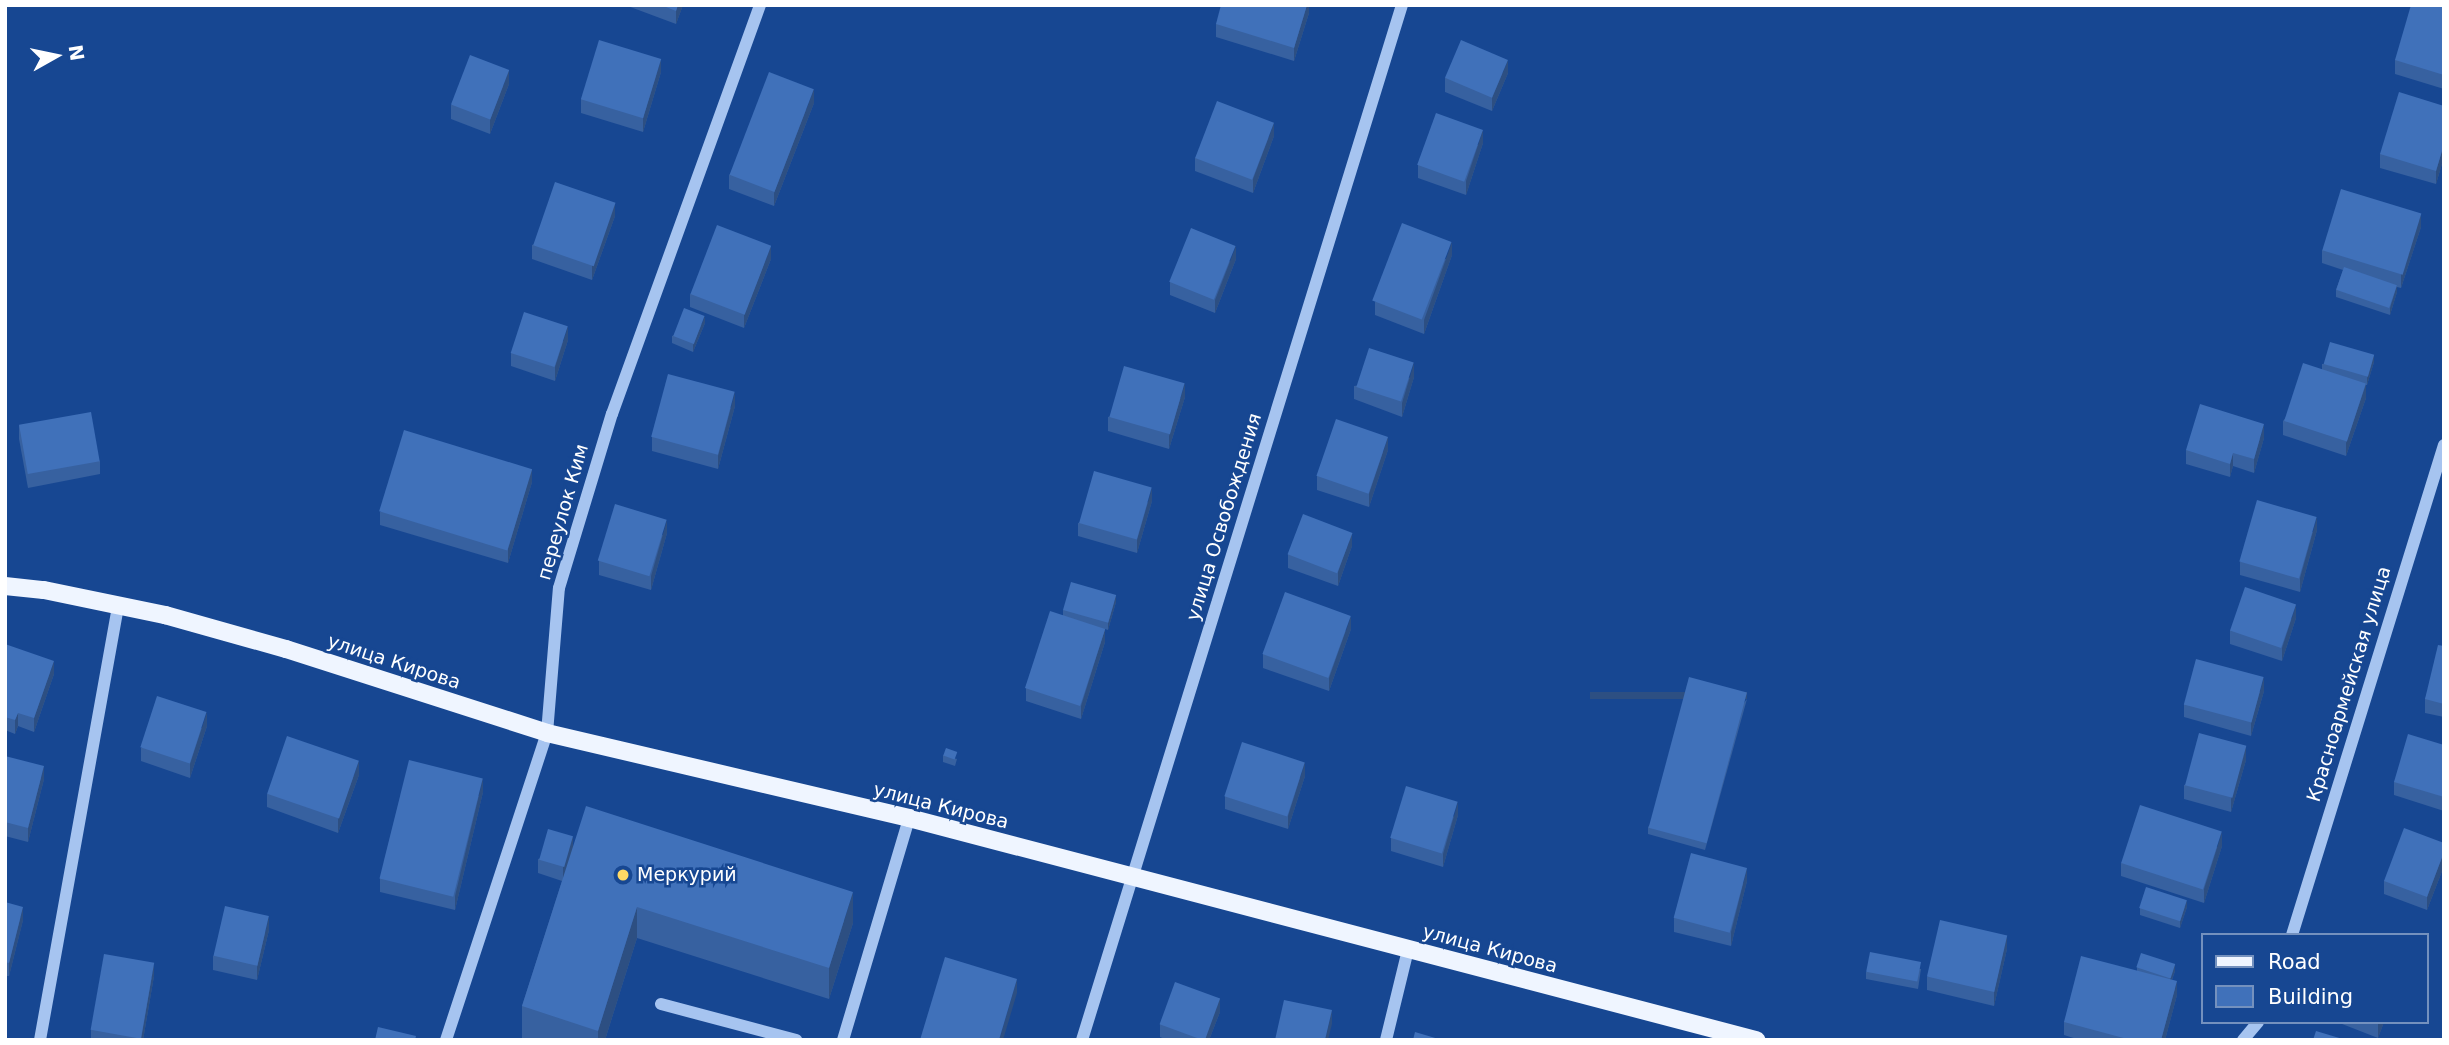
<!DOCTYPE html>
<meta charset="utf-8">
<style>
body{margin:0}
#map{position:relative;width:2449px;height:1045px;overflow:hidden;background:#174792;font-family:"DejaVu Sans",sans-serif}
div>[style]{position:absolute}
.minor>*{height:12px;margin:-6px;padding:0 6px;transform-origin:6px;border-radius:6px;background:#a6c4f0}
.major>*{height:18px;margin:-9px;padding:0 9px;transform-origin:9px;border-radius:9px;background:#eff5ff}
.wall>*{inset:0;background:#3761a0}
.shaded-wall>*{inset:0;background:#2d4f82;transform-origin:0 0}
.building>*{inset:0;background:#4071ba;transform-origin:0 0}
.dots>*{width:19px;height:19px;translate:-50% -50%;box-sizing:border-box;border:4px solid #174792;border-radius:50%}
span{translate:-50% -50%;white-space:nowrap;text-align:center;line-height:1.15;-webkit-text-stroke:5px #174792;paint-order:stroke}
.street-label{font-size:19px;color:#fff}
.poi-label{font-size:19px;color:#fff}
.left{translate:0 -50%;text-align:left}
.frame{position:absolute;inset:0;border:7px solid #fff;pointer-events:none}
.legend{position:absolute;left:2201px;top:933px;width:228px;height:91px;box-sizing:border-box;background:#174792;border:2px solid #7491be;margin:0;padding:9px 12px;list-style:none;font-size:21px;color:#fff}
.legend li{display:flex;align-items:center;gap:14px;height:35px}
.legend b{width:35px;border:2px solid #7491be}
.north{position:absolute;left:21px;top:21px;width:70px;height:70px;-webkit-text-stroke:5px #174792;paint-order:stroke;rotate:81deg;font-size:19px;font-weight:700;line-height:28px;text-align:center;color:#fff}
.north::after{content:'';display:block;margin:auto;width:24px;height:32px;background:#fff;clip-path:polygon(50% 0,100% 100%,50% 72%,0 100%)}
</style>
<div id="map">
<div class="minor">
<i style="left:2292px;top:935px;width:513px;rotate:-72.77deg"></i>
<i style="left:661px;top:1004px;width:140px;rotate:14.9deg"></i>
<i style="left:40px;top:1040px;width:441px;rotate:-79.8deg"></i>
<i style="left:446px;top:1040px;width:323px;rotate:-71.8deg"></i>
<i style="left:547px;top:733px;width:145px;rotate:-85.3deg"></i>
<i style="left:559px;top:588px;width:182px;rotate:-73.1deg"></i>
<i style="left:612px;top:414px;width:435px;rotate:-70.1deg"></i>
<i style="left:843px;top:1040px;width:232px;rotate:-73.4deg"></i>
<i style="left:1082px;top:1040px;width:1083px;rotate:-72.82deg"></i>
<i style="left:1386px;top:1040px;width:93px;rotate:-76.3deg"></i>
<i style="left:2243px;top:1040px;width:23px;rotate:-50deg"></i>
</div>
<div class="major">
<i style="left:5px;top:586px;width:39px;rotate:6deg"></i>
<i style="left:44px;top:590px;width:124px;rotate:11.7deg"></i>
<i style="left:165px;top:615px;width:126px;rotate:15.7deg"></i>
<i style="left:286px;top:649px;width:274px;rotate:17.8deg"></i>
<i style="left:547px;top:733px;width:372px;rotate:13.2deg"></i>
<i style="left:909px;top:818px;width:876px;rotate:14.69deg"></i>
</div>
<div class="wall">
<i style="clip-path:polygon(625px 5px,683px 5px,676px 24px)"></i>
<i style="clip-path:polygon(1309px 5px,1309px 13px,1294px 61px,1216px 37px,1216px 24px)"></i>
<i style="clip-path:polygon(2444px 7px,2444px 89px,2395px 74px,2395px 60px)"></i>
<i style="clip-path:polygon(661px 72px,643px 132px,581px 113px,581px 99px)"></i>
<i style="clip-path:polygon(1508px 73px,1492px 111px,1445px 92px,1445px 78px)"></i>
<i style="clip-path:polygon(509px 84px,490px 134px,451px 119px,451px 105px)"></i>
<i style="clip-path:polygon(814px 103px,774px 206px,729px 189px,729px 175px)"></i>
<i style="clip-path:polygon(2444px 106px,2444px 157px,2436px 184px,2380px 168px,2380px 154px)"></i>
<i style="clip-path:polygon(1274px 136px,1253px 193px,1195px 171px,1195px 158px)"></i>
<i style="clip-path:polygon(1483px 143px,1466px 195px,1418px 178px,1418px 165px)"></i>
<i style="clip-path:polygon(615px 216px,592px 280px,532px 259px,532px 245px)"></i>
<i style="clip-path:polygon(2421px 227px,2401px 288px,2397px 287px,2397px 292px,2390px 315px,2336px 297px,2336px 290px,2343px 270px,2322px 263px,2322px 250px)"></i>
<i style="clip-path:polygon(1452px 255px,1424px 334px,1375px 315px,1375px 302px)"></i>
<i style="clip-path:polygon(771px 259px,744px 328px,690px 307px,690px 294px)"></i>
<i style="clip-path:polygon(1236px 259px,1215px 313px,1170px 295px,1170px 282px)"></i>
<i style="clip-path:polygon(705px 323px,693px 352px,672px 343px,672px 336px)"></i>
<i style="clip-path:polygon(568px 340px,555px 381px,511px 366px,511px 353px)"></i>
<i style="clip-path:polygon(2374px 362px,2367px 385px,2366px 385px,2366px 398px,2346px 456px,2283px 435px,2283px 421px,2322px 370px,2322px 364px)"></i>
<i style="clip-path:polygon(1414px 377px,1402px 417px,1354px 399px,1354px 386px)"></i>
<i style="clip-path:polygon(1185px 397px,1169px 449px,1108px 431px,1108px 417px)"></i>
<i style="clip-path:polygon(735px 406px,718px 469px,652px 451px,652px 437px)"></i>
<i style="clip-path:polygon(19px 425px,100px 461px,100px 474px,28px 488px,19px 439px)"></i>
<i style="clip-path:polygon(2264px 438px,2254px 473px,2233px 466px,2230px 477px,2186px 464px,2186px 450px)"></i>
<i style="clip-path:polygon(1388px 450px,1369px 507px,1317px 490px,1317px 476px)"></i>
<i style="clip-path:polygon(532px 482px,508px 563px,380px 525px,380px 512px)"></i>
<i style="clip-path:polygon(1152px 501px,1137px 553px,1078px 536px,1078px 523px)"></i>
<i style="clip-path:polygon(2317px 530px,2300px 592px,2240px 575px,2240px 562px)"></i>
<i style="clip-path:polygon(667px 533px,651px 590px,599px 575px,599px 561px)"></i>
<i style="clip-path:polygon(1352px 546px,1338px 586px,1288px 568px,1288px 554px)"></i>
<i style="clip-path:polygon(1116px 602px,1108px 630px,1105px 629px,1105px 642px,1081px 719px,1026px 701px,1026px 688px,1063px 615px,1063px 610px)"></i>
<i style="clip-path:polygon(2296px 618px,2282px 661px,2230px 644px,2230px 630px)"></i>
<i style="clip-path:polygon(1351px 629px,1329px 691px,1263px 668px,1263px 654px)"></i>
<i style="clip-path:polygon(5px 644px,54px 674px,34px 732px,18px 726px,15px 734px,5px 730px)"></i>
<i style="clip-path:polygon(2444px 646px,2444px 717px,2425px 713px,2425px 699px)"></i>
<i style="clip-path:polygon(2264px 691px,2251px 736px,2184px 717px,2184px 704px)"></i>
<i style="clip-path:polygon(1747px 699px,1705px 850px,1648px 834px,1648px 827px)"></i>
<i style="clip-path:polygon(207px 726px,190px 778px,141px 761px,141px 748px)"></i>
<i style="clip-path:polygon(2444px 745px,2444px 811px,2394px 795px,2394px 782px)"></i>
<i style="clip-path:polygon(943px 755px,957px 759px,955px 766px,943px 762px)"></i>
<i style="clip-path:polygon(5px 756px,44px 779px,28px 842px,5px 836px)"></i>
<i style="clip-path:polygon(2246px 760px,2231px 812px,2184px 799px,2184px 785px)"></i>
<i style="clip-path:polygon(359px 775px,338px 833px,267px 807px,267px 794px)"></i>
<i style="clip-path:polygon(1305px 776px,1288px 829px,1225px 809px,1225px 796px)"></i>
<i style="clip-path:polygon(483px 792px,455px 910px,380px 892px,380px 878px)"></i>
<i style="clip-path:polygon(1458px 815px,1443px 867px,1391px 851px,1391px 838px)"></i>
<i style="clip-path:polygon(2444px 843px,2444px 866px,2427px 910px,2384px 894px,2384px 881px)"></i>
<i style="clip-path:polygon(2222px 846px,2204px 903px,2121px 876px,2121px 863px)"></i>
<i style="clip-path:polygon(573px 848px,853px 923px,829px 999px,637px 938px,605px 1040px,529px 1040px,522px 1038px,522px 1006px,562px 881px,538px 873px,538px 859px)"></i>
<i style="clip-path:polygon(1747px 881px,1731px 946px,1674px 932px,1674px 918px)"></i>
<i style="clip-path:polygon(5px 902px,23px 920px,9px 976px,5px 976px)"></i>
<i style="clip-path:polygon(2187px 907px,2180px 928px,2140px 915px,2140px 908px)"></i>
<i style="clip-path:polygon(269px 930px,257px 980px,213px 970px,213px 956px)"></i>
<i style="clip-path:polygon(2007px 949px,1994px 1006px,1927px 990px,1927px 977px)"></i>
<i style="clip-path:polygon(2137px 967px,2175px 971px,2172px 980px,2177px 995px,2165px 1040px,2080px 1040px,2064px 1035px,2064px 1022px,2137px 971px)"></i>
<i style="clip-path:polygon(1921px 969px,1918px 989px,1866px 979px,1866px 972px)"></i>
<i style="clip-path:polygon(154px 976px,143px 1040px,91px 1040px,91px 1030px)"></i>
<i style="clip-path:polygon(1220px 1012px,1209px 1040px,1167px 1040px,1160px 1037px,1160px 1024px)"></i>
<i style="clip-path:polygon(2337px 1022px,2384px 1022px,2378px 1038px)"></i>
</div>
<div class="shaded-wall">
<i style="clip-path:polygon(678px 5px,683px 5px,676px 24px,676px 11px)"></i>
<i style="clip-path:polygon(1307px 5px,1309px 5px,1309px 13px,1294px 61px,1294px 48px)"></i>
<i style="clip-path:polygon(661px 59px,661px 72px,643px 132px,643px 118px)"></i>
<i style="clip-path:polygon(1508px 60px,1508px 73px,1492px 111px,1492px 98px)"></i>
<i style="clip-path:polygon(509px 70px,509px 84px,490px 134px,490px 120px)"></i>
<i style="clip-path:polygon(814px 89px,814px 103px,774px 206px,774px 193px)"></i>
<i style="clip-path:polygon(1274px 123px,1274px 136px,1253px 193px,1253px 179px)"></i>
<i style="clip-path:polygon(1483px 130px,1483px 143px,1466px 195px,1466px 181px)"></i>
<i style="clip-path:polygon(2444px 144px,2444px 157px,2436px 184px,2436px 171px)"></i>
<i style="clip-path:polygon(615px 203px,615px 216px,592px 280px,592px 266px)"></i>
<i style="clip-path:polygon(2421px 214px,2421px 227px,2401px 288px,2401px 275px)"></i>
<i style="clip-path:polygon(1452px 242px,1452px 255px,1424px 334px,1424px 320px)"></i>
<i style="clip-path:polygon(771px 246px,771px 259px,744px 328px,744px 315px)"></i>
<i style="clip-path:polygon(1236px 246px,1236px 259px,1215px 313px,1215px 300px)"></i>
<i style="clip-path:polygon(2397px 285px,2397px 292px,2390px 315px,2390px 308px)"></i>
<i style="clip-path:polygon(705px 316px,705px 323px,693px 352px,693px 345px)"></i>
<i style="clip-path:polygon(568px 326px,568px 340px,555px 381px,555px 367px)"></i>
<i style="clip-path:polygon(2374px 355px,2374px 362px,2367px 385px,2367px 378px)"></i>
<i style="clip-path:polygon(1414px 363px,1414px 377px,1402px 417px,1402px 403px)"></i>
<i style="clip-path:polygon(1185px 383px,1185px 397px,1169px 449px,1169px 436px)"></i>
<i style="clip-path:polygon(2366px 384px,2366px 398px,2346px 456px,2346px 443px)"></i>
<i style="clip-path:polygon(735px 392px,735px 406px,718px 469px,718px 456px)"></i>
<i style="clip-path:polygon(2264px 424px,2264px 438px,2254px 473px,2254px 459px)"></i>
<i style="clip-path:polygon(1388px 437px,1388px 450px,1369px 507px,1369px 494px)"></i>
<i style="clip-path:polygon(2233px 453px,2233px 466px,2230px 477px,2230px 464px)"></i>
<i style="clip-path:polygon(532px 468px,532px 482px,508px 563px,508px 549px)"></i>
<i style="clip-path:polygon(1152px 488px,1152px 501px,1137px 553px,1137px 540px)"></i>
<i style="clip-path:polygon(2317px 517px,2317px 530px,2300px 592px,2300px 578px)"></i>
<i style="clip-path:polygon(667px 520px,667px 533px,651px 590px,651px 576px)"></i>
<i style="clip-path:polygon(1352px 533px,1352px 546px,1338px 586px,1338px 572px)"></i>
<i style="clip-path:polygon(1116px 595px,1116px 602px,1108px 630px,1108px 623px)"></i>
<i style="clip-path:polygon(2296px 605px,2296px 618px,2282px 661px,2282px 648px)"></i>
<i style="clip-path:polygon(1351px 616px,1351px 629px,1329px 691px,1329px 678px)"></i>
<i style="clip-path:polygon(1105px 629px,1105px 642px,1081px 719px,1081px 706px)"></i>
<i style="clip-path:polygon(54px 661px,54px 674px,34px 732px,34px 718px)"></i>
<i style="clip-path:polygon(2264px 677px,2264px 691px,2251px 736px,2251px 723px)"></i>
<i style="left:1747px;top:692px;width:7px;height:157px;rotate:90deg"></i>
<i style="clip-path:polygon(207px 712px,207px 726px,190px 778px,190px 764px)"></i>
<i style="clip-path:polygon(18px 713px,18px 726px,15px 734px,15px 720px)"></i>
<i style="clip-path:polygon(2246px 746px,2246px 760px,2231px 812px,2231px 799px)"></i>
<i style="clip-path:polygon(359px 761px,359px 775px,338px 833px,338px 819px)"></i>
<i style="clip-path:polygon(1305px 762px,1305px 776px,1288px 829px,1288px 816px)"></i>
<i style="clip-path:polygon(44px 766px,44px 779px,28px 842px,28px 828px)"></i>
<i style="clip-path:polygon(483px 778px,483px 792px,455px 910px,455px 896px)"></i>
<i style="clip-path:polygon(1458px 802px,1458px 815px,1443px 867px,1443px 854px)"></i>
<i style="clip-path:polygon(2222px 832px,2222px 846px,2204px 903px,2204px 889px)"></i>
<i style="clip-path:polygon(573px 836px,573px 850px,563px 881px,563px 867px)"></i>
<i style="clip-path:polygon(2444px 852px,2444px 866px,2427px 910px,2427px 897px)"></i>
<i style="clip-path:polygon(1747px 868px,1747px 881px,1731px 946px,1731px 932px)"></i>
<i style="clip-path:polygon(853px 892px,853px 923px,829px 999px,829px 968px)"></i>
<i style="clip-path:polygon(2187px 900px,2187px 907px,2180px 928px,2180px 921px)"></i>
<i style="clip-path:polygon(23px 907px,23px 920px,9px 976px,9px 963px)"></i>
<i style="clip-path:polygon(637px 907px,637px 938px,605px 1040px,598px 1040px,598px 1031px)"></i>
<i style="clip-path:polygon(269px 916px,269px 930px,257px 980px,257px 967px)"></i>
<i style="clip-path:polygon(2007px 935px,2007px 949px,1994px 1006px,1994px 992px)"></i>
<i style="clip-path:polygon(154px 963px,154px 976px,143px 1040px,141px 1040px)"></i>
<i style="clip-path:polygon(2175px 964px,2175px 971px,2170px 985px,2170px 978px)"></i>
<i style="clip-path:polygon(1017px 979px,1017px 993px,1003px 1040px,999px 1040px)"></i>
<i style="clip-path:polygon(2177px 981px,2177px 995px,2165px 1040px,2161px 1040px)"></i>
<i style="clip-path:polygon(1220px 998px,1220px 1012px,1209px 1040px,1204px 1040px)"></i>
<i style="clip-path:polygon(1332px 1010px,1332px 1024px,1328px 1040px,1325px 1040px)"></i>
<i style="clip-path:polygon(2379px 1022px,2384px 1022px,2378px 1038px,2378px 1024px)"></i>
</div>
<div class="building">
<i style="clip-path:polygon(661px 5px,678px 5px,676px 11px)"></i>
<i style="clip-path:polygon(1221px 5px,1307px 5px,1294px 48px,1216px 24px)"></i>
<i style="clip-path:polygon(2411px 5px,2439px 5px,2444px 7px,2444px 75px,2395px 60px)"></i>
<i style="left:599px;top:40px;width:65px;height:62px;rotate:17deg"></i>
<i style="left:1461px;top:40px;width:51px;height:41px;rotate:23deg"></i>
<i style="left:470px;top:55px;width:42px;height:53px;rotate:21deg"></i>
<i style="left:769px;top:72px;width:48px;height:110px;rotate:21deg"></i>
<i style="clip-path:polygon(2399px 92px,2444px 106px,2444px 144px,2436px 171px,2380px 154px)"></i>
<i style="left:1217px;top:101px;width:61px;height:61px;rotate:21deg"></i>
<i style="left:1436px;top:113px;width:50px;height:55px;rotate:20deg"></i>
<i style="left:555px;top:182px;width:64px;height:67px;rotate:19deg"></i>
<i style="left:2341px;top:189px;width:84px;height:64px;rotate:17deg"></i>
<i style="left:1402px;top:223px;width:53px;height:83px;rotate:21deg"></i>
<i style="left:717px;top:225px;width:58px;height:74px;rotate:21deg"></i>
<i style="left:1191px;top:228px;width:48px;height:58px;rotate:22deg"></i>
<i style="left:2344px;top:267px;width:56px;height:24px;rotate:19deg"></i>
<i style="left:684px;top:308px;width:22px;height:30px;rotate:21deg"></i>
<i style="left:524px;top:312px;width:46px;height:43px;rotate:18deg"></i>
<i style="left:2330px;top:342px;width:46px;height:23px;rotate:16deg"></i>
<i style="left:1369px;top:348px;width:47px;height:41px;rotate:18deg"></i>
<i style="left:2303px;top:363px;width:66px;height:61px;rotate:18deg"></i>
<i style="left:1124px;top:366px;width:63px;height:53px;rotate:16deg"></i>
<i style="left:668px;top:374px;width:69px;height:65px;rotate:15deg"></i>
<i style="clip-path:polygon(2200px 404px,2264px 424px,2254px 459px,2233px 453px,2230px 464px,2186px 450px)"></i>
<i style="left:91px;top:412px;width:50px;height:73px;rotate:80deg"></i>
<i style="left:1336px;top:419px;width:55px;height:60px;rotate:19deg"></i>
<i style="left:404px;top:430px;width:134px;height:85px;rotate:17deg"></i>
<i style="left:1094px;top:471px;width:60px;height:54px;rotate:16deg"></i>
<i style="left:2257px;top:500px;width:62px;height:64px;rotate:16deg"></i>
<i style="left:615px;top:504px;width:54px;height:59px;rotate:17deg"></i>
<i style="left:1303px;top:514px;width:53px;height:43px;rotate:21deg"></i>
<i style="left:1071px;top:582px;width:47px;height:29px;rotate:16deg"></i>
<i style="left:2245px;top:587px;width:54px;height:46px;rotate:19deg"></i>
<i style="left:1285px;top:592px;width:70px;height:66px;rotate:20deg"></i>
<i style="left:1050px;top:611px;width:58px;height:81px;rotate:18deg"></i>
<i style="clip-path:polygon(5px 644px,54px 661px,34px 718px,18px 713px,15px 720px,5px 717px)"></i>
<i style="clip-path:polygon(2438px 645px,2444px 646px,2444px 704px,2425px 699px)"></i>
<i style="left:2196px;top:659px;width:70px;height:47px;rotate:15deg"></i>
<i style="left:1689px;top:677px;width:60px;height:156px;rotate:15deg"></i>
<i style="left:157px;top:696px;width:52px;height:54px;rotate:18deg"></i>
<i style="left:2199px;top:733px;width:49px;height:54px;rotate:15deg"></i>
<i style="clip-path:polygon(2408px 734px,2444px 745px,2444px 797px,2394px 782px)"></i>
<i style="left:287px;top:736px;width:76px;height:61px;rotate:19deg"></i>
<i style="left:1242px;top:742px;width:66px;height:57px;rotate:18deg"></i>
<i style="left:946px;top:748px;width:12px;height:8px;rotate:20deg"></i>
<i style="clip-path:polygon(5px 756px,44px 766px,28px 828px,5px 822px)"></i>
<i style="left:409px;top:760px;width:76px;height:122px;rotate:14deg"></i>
<i style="left:1406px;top:786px;width:54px;height:54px;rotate:17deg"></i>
<i style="left:2140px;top:805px;width:86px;height:61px;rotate:18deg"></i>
<i style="clip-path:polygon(586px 806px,853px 892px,829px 968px,637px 907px,598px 1031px,522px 1006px)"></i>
<i style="clip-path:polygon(2404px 828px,2444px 843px,2444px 852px,2427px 897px,2384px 881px)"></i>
<i style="left:548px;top:829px;width:26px;height:32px;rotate:16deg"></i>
<i style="left:1691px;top:853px;width:58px;height:67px;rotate:15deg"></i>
<i style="left:2146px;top:887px;width:43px;height:22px;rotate:18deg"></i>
<i style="clip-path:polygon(5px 902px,23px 907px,9px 963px,5px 962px)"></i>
<i style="left:225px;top:906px;width:45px;height:51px;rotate:13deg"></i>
<i style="left:1940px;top:920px;width:69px;height:58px;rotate:13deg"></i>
<i style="left:1870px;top:952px;width:52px;height:20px;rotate:11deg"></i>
<i style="left:2141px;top:953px;width:36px;height:15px;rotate:18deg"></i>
<i style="left:104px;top:954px;width:51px;height:77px;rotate:10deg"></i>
<i style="clip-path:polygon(2081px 956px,2177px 981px,2161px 1040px,2131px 1040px,2064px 1022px)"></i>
<i style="clip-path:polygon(945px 957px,1017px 979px,999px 1040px,920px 1040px)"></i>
<i style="left:1175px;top:982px;width:48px;height:45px;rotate:20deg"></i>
<i style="clip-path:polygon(1284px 1000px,1332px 1010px,1325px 1040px,1275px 1040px)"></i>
<i style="clip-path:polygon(378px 1027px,416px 1036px,415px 1040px,375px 1040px)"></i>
<i style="clip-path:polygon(2316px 1031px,2346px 1040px,2313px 1040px)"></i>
<i style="clip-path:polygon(1415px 1032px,1442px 1040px,1413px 1040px)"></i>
</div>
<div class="dots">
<i style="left:623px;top:875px;background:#ffd965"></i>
</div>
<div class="street-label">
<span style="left:563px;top:512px;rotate:-74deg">переулок Ким</span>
<span style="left:1224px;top:517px;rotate:-73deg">улица Освобождения</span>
<span style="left:394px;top:662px;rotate:18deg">улица Кирова</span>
<span style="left:2349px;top:684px;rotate:-73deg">Красноармейская улица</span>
<span style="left:941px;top:806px;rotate:14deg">улица Кирова</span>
<span style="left:1490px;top:949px;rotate:15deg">улица Кирова</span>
</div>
<div class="poi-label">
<span class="left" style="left:637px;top:875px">Меркурий</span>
</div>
<div class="frame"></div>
<ul class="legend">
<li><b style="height:9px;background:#eff5ff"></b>Road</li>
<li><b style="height:19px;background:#4071ba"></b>Building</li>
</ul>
<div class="north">N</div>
</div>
